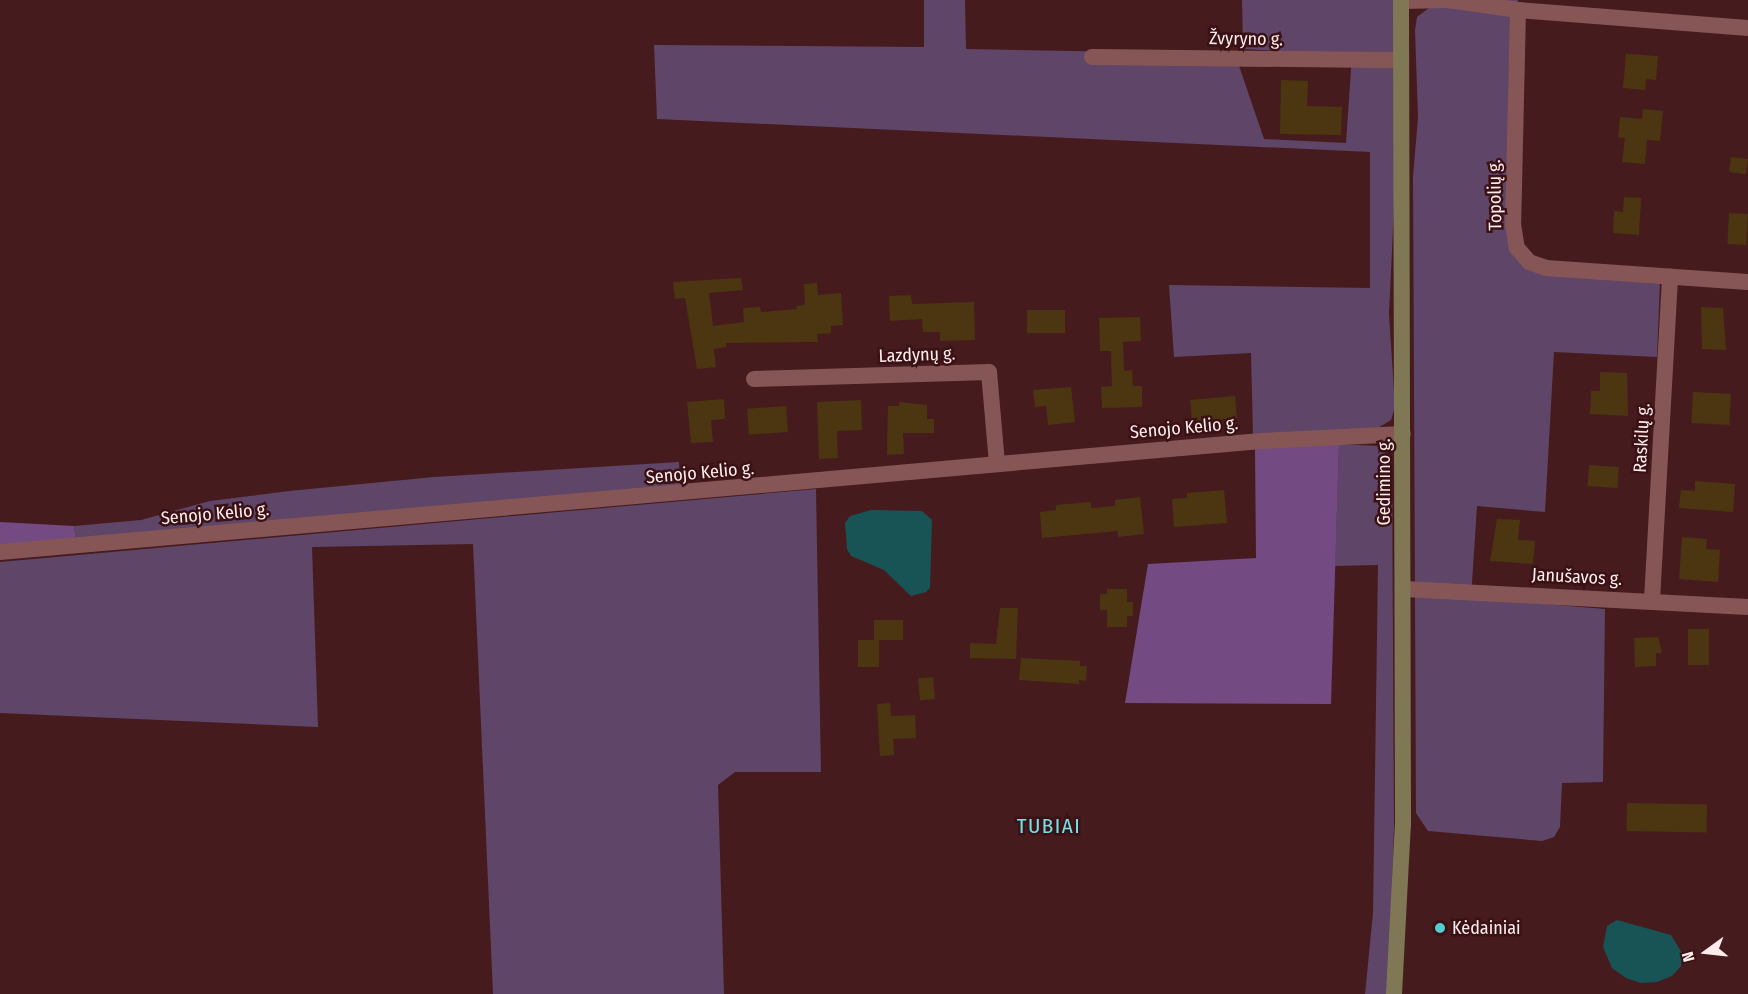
<!DOCTYPE html>
<meta charset="utf-8">
<style>
body{margin:0}
#map{position:relative;width:1748px;height:994px;overflow:hidden;background:#461b1e;font-family:"Fira Sans Condensed",sans-serif}
div>[style]{position:absolute}
.green>*{inset:0;background:#5f4567}
.forest>*{inset:0;background:#744a82}
.water>*{inset:0;background:#185455}
.building>*{inset:0;background:#4b3611;transform-origin:0 0}
.minor>*{height:16px;margin:-8px;padding:0 8px;transform-origin:8px;border-radius:8px;background:#865657}
.secondary>*{height:16px;margin:-8px;padding:0 8px;transform-origin:8px;border-radius:8px;background:#807855}
.dots>*{width:16px;height:16px;translate:-50% -50%;box-sizing:border-box;border:3px solid #3a1115;border-radius:50%}
span{translate:-50% -50%;white-space:nowrap;text-align:center;line-height:1.15;-webkit-text-stroke:5px #3a1115;paint-order:stroke}
.street-label{font-size:18px;color:#feecec}
.poi-label{font-size:18px;color:#feecec}
.left{translate:0 -50%;text-align:left}
.quarter-label{font-size:21px;color:#76e2e5;letter-spacing:1.5px}
.north{position:absolute;left:1676px;top:922px;width:60px;height:60px;-webkit-text-stroke:4px #3a1115;paint-order:stroke;rotate:255deg;font-size:16px;font-weight:700;line-height:24px;text-align:center;color:#feecec}
.north::after{content:'';display:block;margin:auto;width:21px;height:27px;background:#feecec;clip-path:polygon(50% 0,100% 100%,50% 72%,0 100%)}
</style>
<div id="map">
<div class="green">
<i style="clip-path:polygon(924px 0,965px 0,966px 49px,1235px 54px,1264px 139px,1346px 143px,1352px 55px,1243px 49px,1242px 0,1399px 0,1401px 60px,1389px 314px,1395px 407px,1391px 420px,1378px 428px,1253px 436px,1251px 353px,1174px 357px,1169px 285px,1370px 288px,1370px 152px,657px 119px,654px 45px,924px 47px)"></i>
<i style="clip-path:polygon(1401px 0,1518px 0,1513px 224px,1529px 262px,1660px 282px,1657px 357px,1554px 352px,1545px 512px,1477px 506px,1471px 598px,1605px 609px,1603px 782px,1562px 783px,1560px 827px,1554px 837px,1542px 841px,1428px 831px,1416px 813px,1413px 176px,1418px 118px,1415px 30px,1417px 17px,1430px 7px)"></i>
<i style="clip-path:polygon(1339px 444px,1379px 446px,1392px 459px,1394px 826px,1389px 994px,1365px 994px,1373px 913px,1378px 565px,1335px 566px)"></i>
<i style="clip-path:polygon(679px 462px,680px 486px,76px 538px,74px 526px,141px 520px,210px 501px,289px 491px,434px 477px)"></i>
<i style="clip-path:polygon(816px 489px,821px 772px,735px 772px,718px 785px,724px 994px,493px 994px,473px 544px,312px 547px,318px 727px,0 713px,0 562px)"></i>
</div>
<div class="forest">
<i style="clip-path:polygon(1339px 444px,1331px 704px,1125px 703px,1148px 564px,1256px 558px,1255px 448px)"></i>
<i style="clip-path:polygon(0 522px,74px 526px,76px 538px,0 545px)"></i>
</div>
<div class="water">
<i style="clip-path:polygon(871px 510px,922px 511px,932px 520px,930px 588px,926px 592px,911px 596px,884px 570px,851px 556px,847px 549px,845px 523px,850px 516px)"></i>
<i style="clip-path:polygon(1617px 920px,1671px 935px,1682px 953px,1681px 966px,1672px 976px,1657px 982px,1641px 983px,1626px 978px,1612px 968px,1603px 947px,1607px 926px)"></i>
</div>
<div class="building">
<i style="clip-path:polygon(1626px 54px,1658px 56px,1656px 80px,1646px 79px,1645px 90px,1623px 88px)"></i>
<i style="clip-path:polygon(1281px 80px,1308px 81px,1307px 106px,1342px 107px,1341px 135px,1280px 134px)"></i>
<i style="clip-path:polygon(1643px 109px,1663px 111px,1660px 141px,1647px 140px,1645px 164px,1622px 162px,1625px 138px,1618px 137px,1620px 117px,1642px 119px)"></i>
<i style="left:1731px;top:157px;width:17px;height:15px;rotate:7deg"></i>
<i style="clip-path:polygon(1624px 197px,1641px 198px,1639px 235px,1613px 233px,1614px 211px,1623px 212px)"></i>
<i style="left:1729px;top:213px;width:19px;height:31px;rotate:3deg"></i>
<i style="clip-path:polygon(741px 278px,743px 290px,709px 293px,713px 326px,744px 322px,743px 308px,760px 307px,761px 312px,797px 309px,796px 306px,805px 305px,804px 284px,817px 283px,818px 295px,841px 293px,843px 325px,831px 326px,831px 333px,817px 334px,818px 342px,726px 343px,726px 347px,714px 349px,716px 367px,697px 369px,685px 298px,675px 299px,673px 282px)"></i>
<i style="clip-path:polygon(911px 295px,912px 304px,974px 302px,975px 340px,940px 341px,940px 332px,923px 332px,922px 319px,890px 321px,889px 296px)"></i>
<i style="clip-path:polygon(1701px 307px,1723px 308px,1726px 350px,1702px 349px)"></i>
<i style="left:1027px;top:310px;width:38px;height:23px"></i>
<i style="clip-path:polygon(1140px 317px,1141px 341px,1123px 342px,1124px 371px,1132px 370px,1133px 386px,1142px 386px,1142px 407px,1102px 408px,1101px 387px,1112px 386px,1111px 351px,1100px 351px,1099px 318px)"></i>
<i style="clip-path:polygon(1600px 372px,1627px 373px,1628px 416px,1590px 414px,1591px 391px,1600px 391px)"></i>
<i style="clip-path:polygon(1071px 387px,1075px 422px,1048px 425px,1046px 406px,1035px 407px,1033px 390px)"></i>
<i style="left:1693px;top:392px;width:38px;height:31px;rotate:3deg"></i>
<i style="left:1235px;top:396px;width:22px;height:45px;rotate:85deg"></i>
<i style="clip-path:polygon(724px 399px,725px 419px,711px 420px,713px 442px,691px 443px,687px 402px)"></i>
<i style="clip-path:polygon(861px 400px,862px 430px,837px 431px,838px 458px,819px 459px,817px 402px)"></i>
<i style="clip-path:polygon(899px 402px,927px 405px,927px 419px,934px 419px,934px 433px,903px 433px,904px 454px,887px 455px,888px 406px,899px 406px)"></i>
<i style="left:786px;top:406px;width:26px;height:39px;rotate:86deg"></i>
<i style="left:1589px;top:465px;width:30px;height:21px;rotate:4deg"></i>
<i style="clip-path:polygon(1695px 481px,1735px 484px,1733px 512px,1679px 508px,1681px 490px,1695px 491px)"></i>
<i style="clip-path:polygon(1224px 490px,1227px 523px,1174px 527px,1172px 499px,1187px 498px,1187px 493px)"></i>
<i style="clip-path:polygon(1140px 497px,1144px 534px,1118px 537px,1118px 531px,1042px 538px,1040px 512px,1056px 510px,1056px 505px,1091px 502px,1091px 508px,1115px 506px,1115px 500px)"></i>
<i style="clip-path:polygon(1497px 519px,1520px 520px,1518px 540px,1535px 541px,1533px 564px,1490px 561px)"></i>
<i style="clip-path:polygon(1682px 537px,1707px 539px,1706px 549px,1720px 550px,1718px 582px,1679px 579px)"></i>
<i style="clip-path:polygon(1107px 589px,1127px 589px,1127px 602px,1133px 602px,1133px 616px,1127px 616px,1127px 627px,1107px 627px,1107px 610px,1100px 610px,1100px 594px,1107px 594px)"></i>
<i style="clip-path:polygon(1000px 608px,1018px 608px,1016px 659px,970px 658px,970px 643px,996px 644px)"></i>
<i style="left:874px;top:620px;width:29px;height:20px"></i>
<i style="left:1688px;top:629px;width:21px;height:36px"></i>
<i style="clip-path:polygon(1658px 637px,1662px 653px,1656px 653px,1656px 666px,1635px 667px,1634px 638px)"></i>
<i style="left:858px;top:640px;width:21px;height:27px"></i>
<i style="clip-path:polygon(1021px 658px,1080px 661px,1080px 666px,1087px 666px,1086px 681px,1079px 680px,1079px 684px,1019px 680px)"></i>
<i style="left:933px;top:677px;width:22px;height:15px;rotate:85deg"></i>
<i style="clip-path:polygon(890px 703px,891px 716px,915px 715px,916px 738px,893px 739px,894px 755px,880px 756px,877px 704px)"></i>
<i style="left:1627px;top:803px;width:80px;height:28px;rotate:1deg"></i>
</div>
<div class="minor">
<i style="left:1401px;top:1px;width:47px;rotate:-1.2deg"></i>
<i style="left:1448px;top:0;width:71px;rotate:8.1deg"></i>
<i style="left:1518px;top:10px;width:231px;rotate:4.5deg"></i>
<i style="left:1518px;top:10px;width:214px;rotate:91.3deg"></i>
<i style="left:1513px;top:224px;width:24px;rotate:81deg"></i>
<i style="left:1517px;top:248px;width:18px;rotate:49deg"></i>
<i style="left:1529px;top:262px;width:18px;rotate:19deg"></i>
<i style="left:1546px;top:268px;width:202px;rotate:4deg"></i>
<i style="left:1092px;top:57px;width:309px;rotate:0.6deg"></i>
<i style="left:754px;top:379px;width:235px;rotate:-1.7deg"></i>
<i style="left:989px;top:372px;width:92px;rotate:85deg"></i>
<i style="left:0;top:552px;width:1266px;rotate:-5.03deg"></i>
<i style="left:1261px;top:441px;width:142px;rotate:-2.8deg"></i>
<i style="left:1404px;top:589px;width:344px;rotate:3deg"></i>
<i style="left:1652px;top:600px;width:324px;rotate:-86.8deg"></i>
</div>
<div class="secondary">
<i style="left:1394px;top:994px;width:169px;rotate:-87deg"></i>
<i style="left:1403px;top:825px;width:825px;rotate:-90.14deg"></i>
</div>
<div class="dots">
<i style="left:1440px;top:928px;background:#52cdd0"></i>
</div>
<div class="street-label">
<span style="left:1246px;top:39px;rotate:1deg">Žvyryno g.</span>
<span style="left:1495px;top:195px;rotate:-91deg">Topolių g.</span>
<span style="left:917px;top:355px;rotate:-2deg">Lazdynų g.</span>
<span style="left:1184px;top:428px;rotate:-5deg">Senojo Kelio g.</span>
<span style="left:1642px;top:438px;rotate:-87deg">Raskilų g.</span>
<span style="left:700px;top:473px;rotate:-5deg">Senojo Kelio g.</span>
<span style="left:1384px;top:482px;rotate:-90deg">Gedimino g.</span>
<span style="left:215px;top:514px;rotate:-5deg">Senojo Kelio g.</span>
<span style="left:1577px;top:577px;rotate:3deg">Janušavos g.</span>
</div>
<div class="poi-label">
<span class="left" style="left:1452px;top:928px">Kėdainiai</span>
</div>
<div class="quarter-label">
<span style="left:1049px;top:826px">TUBIAI</span>
</div>
<div class="north">N</div>
</div>
